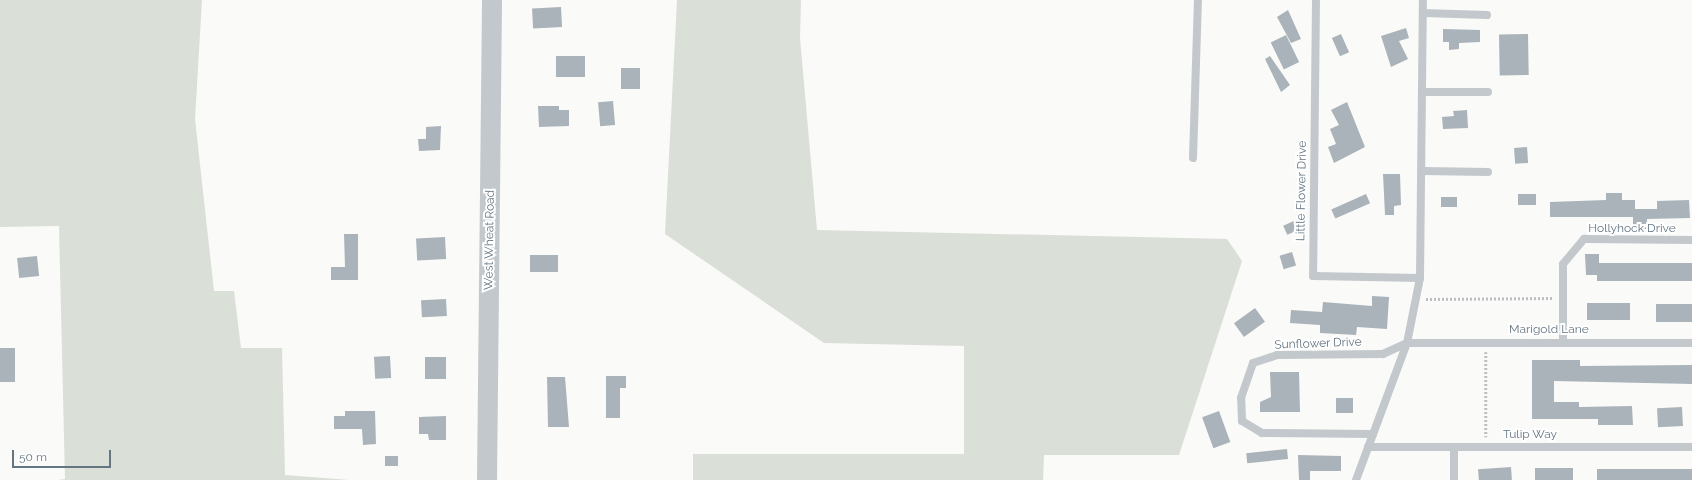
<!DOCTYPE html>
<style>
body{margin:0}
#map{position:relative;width:1692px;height:480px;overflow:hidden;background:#fafaf8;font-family:Raleway,sans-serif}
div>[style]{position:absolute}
.green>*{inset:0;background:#dadfd7}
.building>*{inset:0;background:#aab3b9;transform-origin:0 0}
.path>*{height:2.5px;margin-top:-1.25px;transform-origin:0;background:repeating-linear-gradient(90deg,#bbbfc2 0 2px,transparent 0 4px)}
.service>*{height:8px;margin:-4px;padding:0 4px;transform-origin:4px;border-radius:4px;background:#c3c8cc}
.tertiary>*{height:20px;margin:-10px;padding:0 10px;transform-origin:10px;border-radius:10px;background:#c3c8cc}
span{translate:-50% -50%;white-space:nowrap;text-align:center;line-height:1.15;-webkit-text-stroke:4px #fff;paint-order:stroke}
.street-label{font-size:12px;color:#657683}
.scale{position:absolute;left:12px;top:450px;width:99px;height:18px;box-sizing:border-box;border:2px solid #657683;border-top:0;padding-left:5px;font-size:12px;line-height:14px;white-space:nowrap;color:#657683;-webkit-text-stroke:3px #fff;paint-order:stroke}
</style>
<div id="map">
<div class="green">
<i style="clip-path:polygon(0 0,202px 0,195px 119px,214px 291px,234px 291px,241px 348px,282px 348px,285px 475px,349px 480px,58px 480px,65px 479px,59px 226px,0 227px)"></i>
<i style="clip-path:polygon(677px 0,801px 0,800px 38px,817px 230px,1227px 239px,1242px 261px,1179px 455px,1044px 455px,1043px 480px,693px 480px,693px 454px,964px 454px,964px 346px,824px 343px,665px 234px)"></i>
</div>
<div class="building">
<i style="left:561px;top:7px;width:20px;height:29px;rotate:87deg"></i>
<i style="clip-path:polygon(1288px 10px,1301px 39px,1291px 43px,1277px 17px)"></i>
<i style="clip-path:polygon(1406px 28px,1409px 38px,1399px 41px,1408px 59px,1391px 67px,1381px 36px)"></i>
<i style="clip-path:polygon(1443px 29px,1480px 30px,1480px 42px,1459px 43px,1459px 49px,1449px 50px,1449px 42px,1443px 42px)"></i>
<i style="left:1341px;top:34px;width:20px;height:10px;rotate:66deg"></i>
<i style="left:1528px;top:34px;width:41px;height:29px;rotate:89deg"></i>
<i style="left:1286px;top:35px;width:30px;height:17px;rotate:64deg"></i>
<i style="left:556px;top:56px;width:29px;height:21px"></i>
<i style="clip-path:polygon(1270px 56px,1290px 85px,1281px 92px,1265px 59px)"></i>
<i style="left:621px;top:68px;width:19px;height:21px"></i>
<i style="left:613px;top:101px;width:24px;height:15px;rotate:85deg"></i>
<i style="clip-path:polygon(1347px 102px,1365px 147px,1334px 163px,1328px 147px,1336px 144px,1330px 129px,1339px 125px,1331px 110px)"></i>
<i style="clip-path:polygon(538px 106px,559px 106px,559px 110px,569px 110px,569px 126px,539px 127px)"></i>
<i style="clip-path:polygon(1467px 110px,1468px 128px,1443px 129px,1442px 117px,1454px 116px,1453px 111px)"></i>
<i style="clip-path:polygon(441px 126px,440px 150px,419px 151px,418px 139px,426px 139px,426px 127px)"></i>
<i style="left:1527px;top:147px;width:16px;height:13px;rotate:86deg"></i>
<i style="clip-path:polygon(1383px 174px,1400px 174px,1401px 205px,1394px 206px,1394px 215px,1385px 215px)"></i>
<i style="clip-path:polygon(1606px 193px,1622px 193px,1622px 200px,1635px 200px,1635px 209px,1657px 209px,1657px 201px,1689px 200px,1690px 218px,1647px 219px,1647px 229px,1633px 229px,1633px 217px,1550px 217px,1550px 202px,1606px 200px)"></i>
<i style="left:1366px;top:194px;width:10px;height:38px;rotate:66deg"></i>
<i style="left:1518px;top:194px;width:18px;height:11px"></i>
<i style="left:1441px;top:197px;width:16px;height:10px"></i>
<i style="left:1296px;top:220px;width:10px;height:14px;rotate:66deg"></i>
<i style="clip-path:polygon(344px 234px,358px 234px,358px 280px,331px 280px,331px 267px,345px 267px)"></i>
<i style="left:445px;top:237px;width:22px;height:29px;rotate:87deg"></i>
<i style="left:1292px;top:252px;width:14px;height:13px;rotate:73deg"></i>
<i style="clip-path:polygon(1585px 254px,1599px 254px,1599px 263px,1692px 263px,1692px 281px,1597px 281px,1597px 275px,1586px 275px)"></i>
<i style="left:530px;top:255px;width:28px;height:17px"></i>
<i style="left:37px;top:256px;width:20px;height:20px;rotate:84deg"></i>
<i style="clip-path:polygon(1372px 296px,1389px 297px,1387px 329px,1357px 327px,1356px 335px,1320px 333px,1320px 325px,1290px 323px,1291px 310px,1322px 312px,1323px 302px,1372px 306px)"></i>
<i style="left:446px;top:299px;width:17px;height:25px;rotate:87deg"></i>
<i style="left:1630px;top:303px;width:17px;height:43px;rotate:90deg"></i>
<i style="left:1656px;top:304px;width:36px;height:18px"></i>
<i style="left:1255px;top:308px;width:17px;height:26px;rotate:54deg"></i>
<i style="left:0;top:348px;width:15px;height:34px"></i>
<i style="left:390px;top:356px;width:22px;height:16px;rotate:87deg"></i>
<i style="left:425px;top:357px;width:21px;height:22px"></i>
<i style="clip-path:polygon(1532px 360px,1580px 360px,1580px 366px,1692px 365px,1692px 384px,1554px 381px,1554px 402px,1579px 402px,1579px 407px,1632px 406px,1633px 425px,1598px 425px,1598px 419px,1532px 419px)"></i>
<i style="clip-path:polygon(1270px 372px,1299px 372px,1300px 412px,1260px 412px,1260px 402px,1271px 397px)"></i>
<i style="clip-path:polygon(606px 376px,626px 376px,626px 388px,620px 388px,620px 418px,606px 418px)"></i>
<i style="clip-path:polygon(547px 377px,565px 377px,569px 427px,548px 427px)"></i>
<i style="left:1353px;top:398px;width:15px;height:17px;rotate:90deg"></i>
<i style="left:1682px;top:407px;width:19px;height:25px;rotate:87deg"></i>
<i style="clip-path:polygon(345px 411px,375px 411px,376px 444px,363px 445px,362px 429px,334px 429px,334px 416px,345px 416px)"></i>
<i style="left:1219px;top:411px;width:33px;height:18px;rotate:70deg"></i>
<i style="clip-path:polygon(446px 416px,446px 440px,429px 440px,428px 434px,419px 434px,419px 417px)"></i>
<i style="left:1287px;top:449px;width:10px;height:41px;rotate:84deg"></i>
<i style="clip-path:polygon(1298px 455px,1341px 456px,1341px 471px,1310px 471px,1310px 480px,1299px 480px)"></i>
<i style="left:385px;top:456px;width:13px;height:10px"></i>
<i style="left:1511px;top:467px;width:13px;height:33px;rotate:86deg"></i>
<i style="left:1535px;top:468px;width:38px;height:12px"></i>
<i style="left:1597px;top:469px;width:95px;height:11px"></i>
</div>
<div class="path">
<i style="left:1426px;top:299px;width:127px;rotate:-0.5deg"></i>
<i style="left:1486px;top:352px;width:85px;rotate:90deg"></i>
</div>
<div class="service">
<i style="left:1316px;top:0;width:276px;rotate:90.6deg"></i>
<i style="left:1313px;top:276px;width:107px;rotate:1.1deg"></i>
<i style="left:1423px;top:13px;width:64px;rotate:1.8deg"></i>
<i style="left:1423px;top:92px;width:65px"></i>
<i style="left:1193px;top:158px;width:158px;rotate:-88.2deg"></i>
<i style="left:1422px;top:171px;width:66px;rotate:0.9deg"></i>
<i style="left:1563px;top:341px;width:77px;rotate:-90deg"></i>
<i style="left:1563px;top:264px;width:33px;rotate:-50deg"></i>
<i style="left:1584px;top:239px;width:108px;rotate:0.5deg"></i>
<i style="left:1373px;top:434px;width:111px;rotate:-179.5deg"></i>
<i style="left:1262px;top:433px;width:23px;rotate:-149deg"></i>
<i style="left:1242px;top:421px;width:23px;rotate:-92deg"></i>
<i style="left:1241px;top:398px;width:37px;rotate:-71deg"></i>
<i style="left:1253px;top:363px;width:25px;rotate:-18deg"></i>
<i style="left:1277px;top:355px;width:106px;rotate:-0.5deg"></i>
<i style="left:1383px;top:354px;width:26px;rotate:-25deg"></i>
<i style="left:1407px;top:343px;width:285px"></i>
<i style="left:1368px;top:447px;width:324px"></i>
<i style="left:1454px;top:447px;width:33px;rotate:90deg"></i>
<i style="left:1356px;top:480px;width:146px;rotate:-69.6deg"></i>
<i style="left:1407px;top:343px;width:66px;rotate:-78.7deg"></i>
<i style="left:1420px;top:278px;width:278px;rotate:-89.4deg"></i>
</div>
<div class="tertiary">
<i style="left:487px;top:480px;width:480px;rotate:-89.4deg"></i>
</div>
<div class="street-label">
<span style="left:1302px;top:191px;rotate:-89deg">Little Flower Drive</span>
<span style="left:1632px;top:229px">Hollyhock Drive</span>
<span style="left:490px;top:240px;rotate:-89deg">West Wheat Road</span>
<span style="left:1549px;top:330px">Marigold Lane</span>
<span style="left:1318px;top:344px;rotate:-2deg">Sunflower Drive</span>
<span style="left:1530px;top:435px">Tulip Way</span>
</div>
<div class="scale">50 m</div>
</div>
